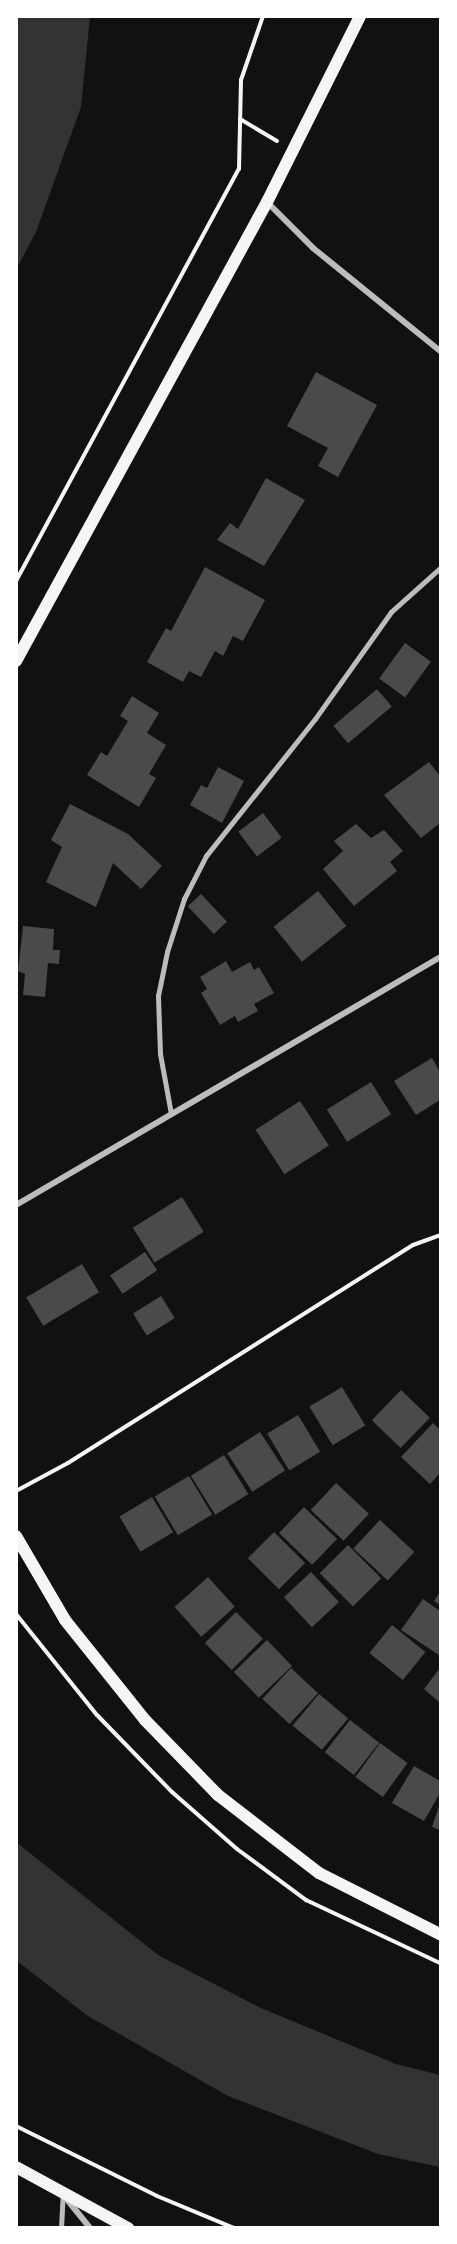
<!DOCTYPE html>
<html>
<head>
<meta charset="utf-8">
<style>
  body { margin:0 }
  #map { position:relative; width:457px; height:2244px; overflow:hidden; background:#111; font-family:"Times New Roman",serif }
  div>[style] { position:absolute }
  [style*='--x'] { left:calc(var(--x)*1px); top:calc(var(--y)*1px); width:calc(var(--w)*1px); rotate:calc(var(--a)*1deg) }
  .water>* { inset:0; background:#333 }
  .building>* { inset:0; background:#4a4a4a; transform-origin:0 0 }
  .path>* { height:4px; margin:-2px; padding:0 2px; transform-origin:2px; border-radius:2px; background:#f5f5f5 }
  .service>* { height:4.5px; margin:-2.25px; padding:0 2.25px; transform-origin:2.25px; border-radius:2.25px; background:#bcbcbc }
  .minor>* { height:6px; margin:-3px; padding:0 3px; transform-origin:3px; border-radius:3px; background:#bcbcbc }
  .secondary>* { height:12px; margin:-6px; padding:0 6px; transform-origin:6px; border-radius:6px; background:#f5f5f5 }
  span { translate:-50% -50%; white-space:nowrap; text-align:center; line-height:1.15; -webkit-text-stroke:4.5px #fff; paint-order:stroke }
  .frame { position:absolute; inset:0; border:18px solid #fff; pointer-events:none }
</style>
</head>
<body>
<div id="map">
  <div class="water">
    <i style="clip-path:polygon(17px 16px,90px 17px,81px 107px,36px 232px,17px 268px)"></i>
    <i style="clip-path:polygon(16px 1842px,158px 1955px,261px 2008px,396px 2064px,440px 2075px,440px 2167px,378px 2154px,228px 2096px,88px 2016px,17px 1961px)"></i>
  </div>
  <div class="building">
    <i style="clip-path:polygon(316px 372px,377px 405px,338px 477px,318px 466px,328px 448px,287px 426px)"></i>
    <i style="clip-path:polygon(266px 478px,305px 500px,264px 566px,217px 540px,230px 523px,238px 529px)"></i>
    <i style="clip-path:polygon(205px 567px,265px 600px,243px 641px,233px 636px,223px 656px,215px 651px,201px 677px,189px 671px,183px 682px,147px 662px,166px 628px,171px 631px)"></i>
    <i style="left:405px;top:643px;width:32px;height:44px;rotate:36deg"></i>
    <i style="left:377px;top:689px;width:23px;height:57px;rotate:50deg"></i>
    <i style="clip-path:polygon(132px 696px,159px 713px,147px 733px,166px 745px,149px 774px,156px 778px,139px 807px,87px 775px,101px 752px,107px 756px,128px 721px,120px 716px)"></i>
    <i style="clip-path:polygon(429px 762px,440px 776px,440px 823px,421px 838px,384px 795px)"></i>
    <i style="clip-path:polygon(218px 767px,244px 781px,222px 823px,190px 805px,201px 785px,207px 788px)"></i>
    <i style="clip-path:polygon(70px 804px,128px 834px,162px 866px,141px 889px,113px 863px,96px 907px,46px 882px,62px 847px,51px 840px)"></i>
    <i style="left:263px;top:813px;width:31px;height:31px;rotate:53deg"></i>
    <i style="clip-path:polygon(356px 824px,371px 838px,384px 830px,403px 851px,390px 862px,397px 871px,354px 906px,323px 869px,343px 851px,334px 841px)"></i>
    <i style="left:318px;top:891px;width:45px;height:57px;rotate:51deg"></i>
    <i style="left:201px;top:894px;width:38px;height:18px;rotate:47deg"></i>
    <i style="clip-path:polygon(23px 926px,54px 929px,53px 950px,60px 950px,59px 964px,48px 963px,45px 997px,23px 995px,25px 974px,18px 971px)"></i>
    <i style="clip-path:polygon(226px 961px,232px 972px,250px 962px,254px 970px,259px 967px,274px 993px,254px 1004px,258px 1011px,238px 1022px,235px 1016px,220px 1025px,201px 993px,207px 989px,200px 977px)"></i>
    <i style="clip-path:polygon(432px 1058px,440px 1072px,440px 1100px,416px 1115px,394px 1081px)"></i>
    <i style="left:371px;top:1082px;width:38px;height:52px;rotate:58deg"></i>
    <i style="left:300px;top:1101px;width:53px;height:53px;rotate:57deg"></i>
    <i style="left:182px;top:1197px;width:41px;height:58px;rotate:58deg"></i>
    <i style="left:145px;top:1252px;width:22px;height:42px;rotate:56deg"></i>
    <i style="left:82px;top:1264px;width:33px;height:65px;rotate:59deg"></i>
    <i style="left:161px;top:1296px;width:26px;height:33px;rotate:58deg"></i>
    <i style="left:342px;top:1387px;width:45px;height:38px;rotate:59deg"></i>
    <i style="left:401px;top:1390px;width:40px;height:42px;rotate:44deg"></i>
    <i style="left:298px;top:1415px;width:43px;height:36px;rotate:59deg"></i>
    <i style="clip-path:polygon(433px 1423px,440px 1430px,440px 1473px,430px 1484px,401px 1457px)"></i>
    <i style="left:260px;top:1432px;width:46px;height:39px;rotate:57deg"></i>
    <i style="left:224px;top:1455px;width:46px;height:39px;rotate:58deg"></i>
    <i style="left:189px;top:1476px;width:45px;height:40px;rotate:59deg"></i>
    <i style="left:336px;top:1483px;width:45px;height:37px;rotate:43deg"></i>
    <i style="left:152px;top:1497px;width:41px;height:38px;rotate:59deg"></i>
    <i style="left:304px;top:1507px;width:46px;height:36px;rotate:44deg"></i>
    <i style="left:380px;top:1520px;width:47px;height:39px;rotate:43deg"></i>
    <i style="left:274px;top:1532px;width:44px;height:37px;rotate:45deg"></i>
    <i style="left:348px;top:1545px;width:47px;height:40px;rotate:45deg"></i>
    <i style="left:311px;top:1572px;width:41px;height:37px;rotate:47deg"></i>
    <i style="left:208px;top:1577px;width:40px;height:45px;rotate:48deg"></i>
    <i style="clip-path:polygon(440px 1592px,440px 1605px,434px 1601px)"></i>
    <i style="clip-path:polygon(423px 1599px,440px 1611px,439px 1655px,401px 1630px)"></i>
    <i style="left:236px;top:1612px;width:38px;height:44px;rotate:45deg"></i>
    <i style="left:392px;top:1625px;width:43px;height:36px;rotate:39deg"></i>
    <i style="left:267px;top:1640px;width:36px;height:46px;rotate:46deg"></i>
    <i style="left:291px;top:1668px;width:37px;height:42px;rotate:43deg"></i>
    <i style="clip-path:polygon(440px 1668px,440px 1703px,424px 1689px)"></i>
    <i style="left:319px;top:1694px;width:38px;height:41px;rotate:40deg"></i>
    <i style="left:350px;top:1720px;width:37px;height:41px;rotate:38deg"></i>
    <i style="left:380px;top:1743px;width:34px;height:42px;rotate:36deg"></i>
    <i style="clip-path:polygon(414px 1766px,440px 1781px,440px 1793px,424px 1821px,392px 1803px)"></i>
    <i style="clip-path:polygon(440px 1803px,440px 1830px,432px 1827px)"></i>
  </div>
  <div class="path">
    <i style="--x:240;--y:119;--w:43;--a:30.7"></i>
    <i style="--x:16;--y:581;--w:468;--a:-61.6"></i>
    <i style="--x:239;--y:169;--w:89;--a:-88.7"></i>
    <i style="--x:241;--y:80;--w:68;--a:-71"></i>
    <i style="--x:16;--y:1491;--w:59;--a:-28.3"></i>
    <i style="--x:68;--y:1463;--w:408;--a:-32.3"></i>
    <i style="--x:413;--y:1245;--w:29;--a:-20"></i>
    <i style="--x:16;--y:1614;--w:129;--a:51.3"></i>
    <i style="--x:97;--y:1715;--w:107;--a:45.8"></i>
    <i style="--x:172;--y:1792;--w:86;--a:41.2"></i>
    <i style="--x:237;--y:1849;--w:86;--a:36.5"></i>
    <i style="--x:306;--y:1900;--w:148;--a:25.2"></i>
    <i style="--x:16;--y:2126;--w:157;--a:26.4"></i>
    <i style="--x:157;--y:2196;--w:83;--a:22.6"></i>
  </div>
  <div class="service">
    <i style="--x:171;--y:1114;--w:61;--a:-100.4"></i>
    <i style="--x:160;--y:1054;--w:58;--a:-92"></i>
    <i style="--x:158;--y:996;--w:45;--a:-78.4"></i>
    <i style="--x:167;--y:952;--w:56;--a:-72.2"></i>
    <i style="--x:184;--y:899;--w:48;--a:-62.9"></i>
    <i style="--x:206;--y:856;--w:175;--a:-51.5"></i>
    <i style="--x:315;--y:719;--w:131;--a:-54.6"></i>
    <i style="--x:391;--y:612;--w:66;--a:-41.9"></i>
    <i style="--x:61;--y:2228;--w:33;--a:-87"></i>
  </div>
  <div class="minor">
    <i style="--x:267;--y:202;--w:65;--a:45"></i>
    <i style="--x:313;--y:248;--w:164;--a:39"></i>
    <i style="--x:16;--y:1205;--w:491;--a:-30.3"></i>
    <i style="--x:65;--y:2197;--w:40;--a:51"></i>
  </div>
  <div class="secondary">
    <i style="--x:16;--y:661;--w:523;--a:-61.33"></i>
    <i style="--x:267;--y:202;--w:208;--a:-63.4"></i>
    <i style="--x:16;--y:1536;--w:97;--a:59.7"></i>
    <i style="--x:65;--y:1620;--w:128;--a:51.3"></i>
    <i style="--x:145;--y:1720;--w:105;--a:45.8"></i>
    <i style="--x:218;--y:1795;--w:128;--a:37.7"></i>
    <i style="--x:319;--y:1873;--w:136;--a:26.8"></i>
    <i style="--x:16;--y:2167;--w:128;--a:28.6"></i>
  </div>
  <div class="frame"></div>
</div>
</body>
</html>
